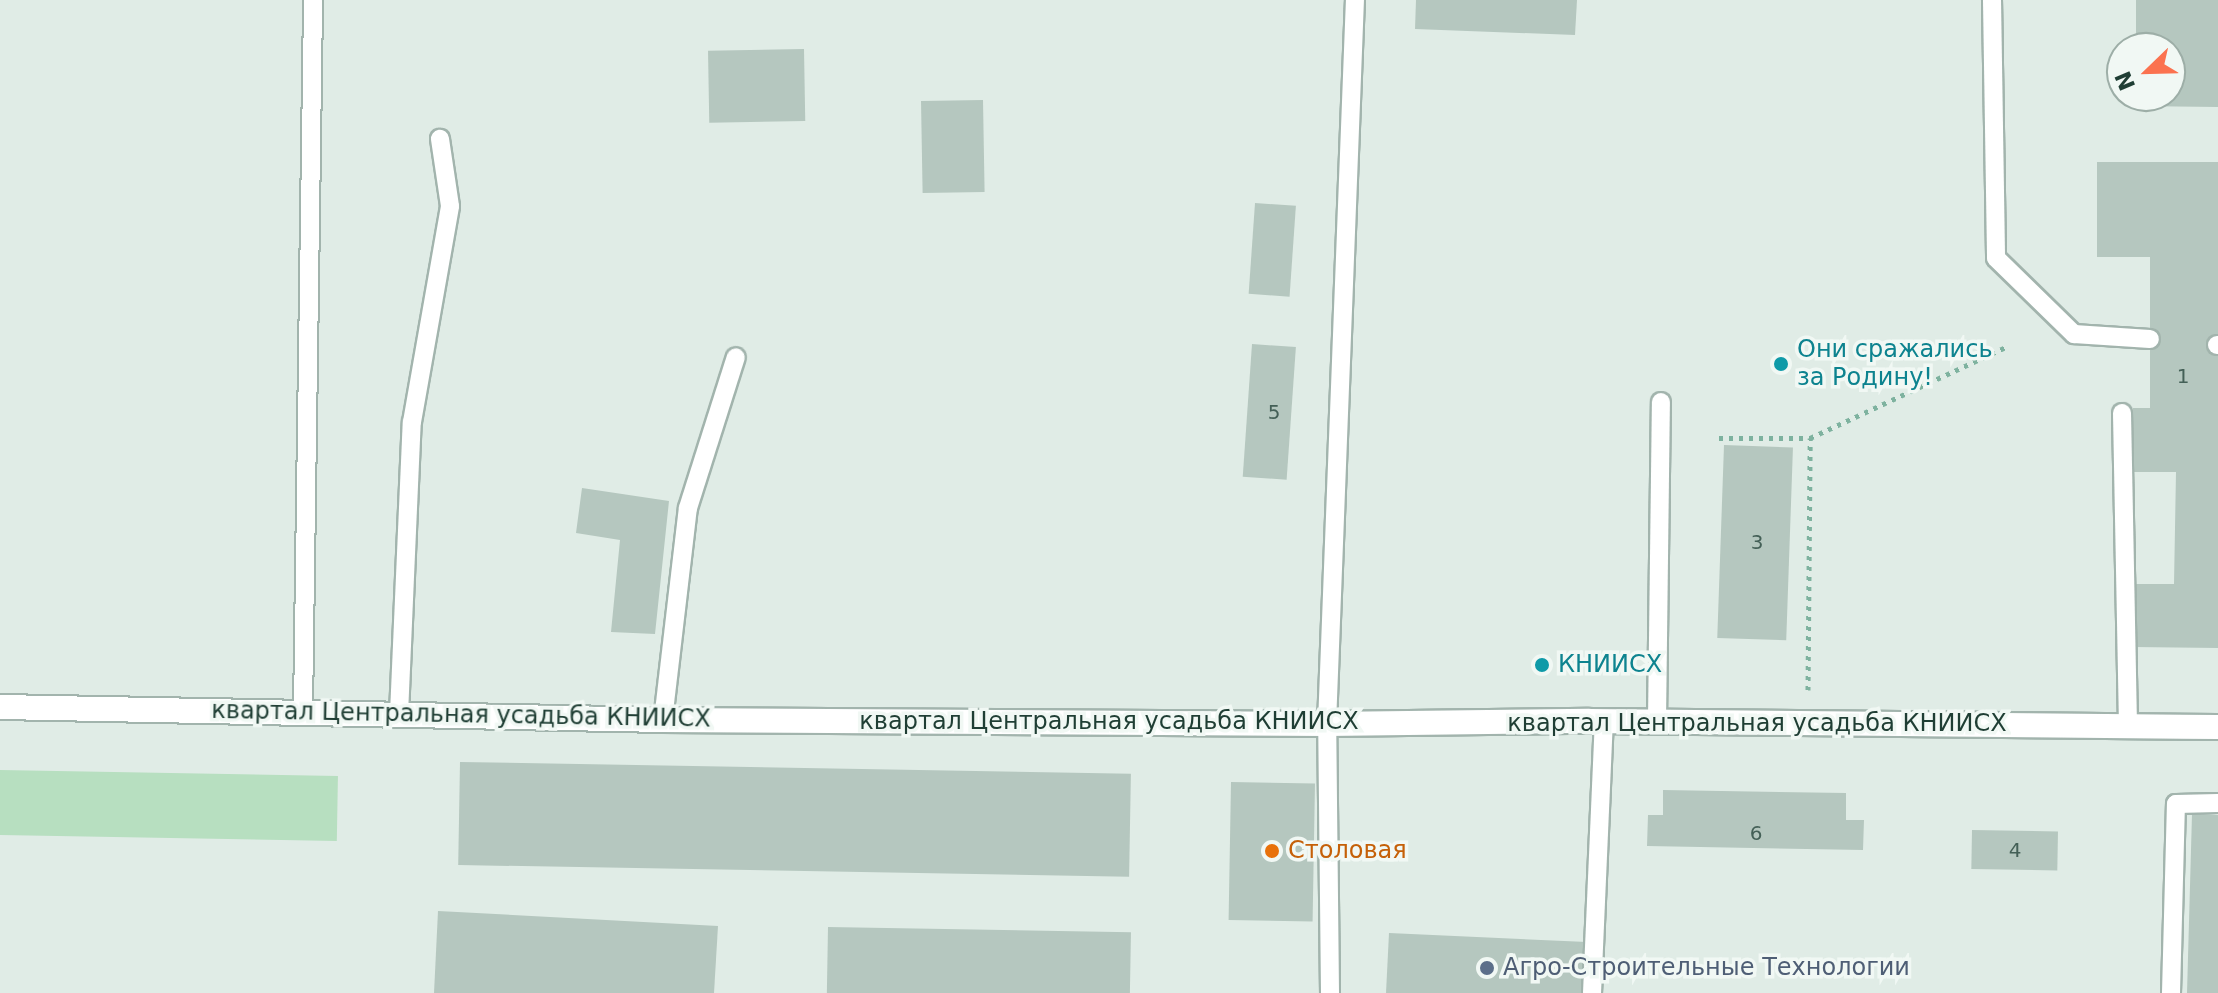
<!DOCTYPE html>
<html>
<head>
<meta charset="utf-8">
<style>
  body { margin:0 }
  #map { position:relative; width:2218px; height:993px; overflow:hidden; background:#e0ece6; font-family:"DejaVu Sans",sans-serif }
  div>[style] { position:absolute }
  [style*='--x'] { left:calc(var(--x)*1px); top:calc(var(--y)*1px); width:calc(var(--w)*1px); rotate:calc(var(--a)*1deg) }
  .green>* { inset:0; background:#b7dfc0; transform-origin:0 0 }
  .building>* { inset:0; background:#b5c7bf; transform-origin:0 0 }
  .path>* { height:5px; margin-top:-2.5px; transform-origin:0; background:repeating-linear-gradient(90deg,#7eb29f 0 4px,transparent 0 10px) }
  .roads { filter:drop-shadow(2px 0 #a2b4ad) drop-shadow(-2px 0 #a2b4ad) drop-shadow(0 2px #a2b4ad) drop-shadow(0 -2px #a2b4ad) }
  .lane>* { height:18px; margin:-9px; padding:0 9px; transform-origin:9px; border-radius:9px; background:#fff }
  .street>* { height:24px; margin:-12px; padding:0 12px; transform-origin:12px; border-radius:12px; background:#fff }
  .dots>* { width:22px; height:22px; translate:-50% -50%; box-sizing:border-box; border:4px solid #f1f8f4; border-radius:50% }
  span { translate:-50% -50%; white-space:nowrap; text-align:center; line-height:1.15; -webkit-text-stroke:7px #f1f8f4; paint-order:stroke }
  .number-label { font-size:20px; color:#446057 }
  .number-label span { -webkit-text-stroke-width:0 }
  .culture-label { font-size:24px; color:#0d838f }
  .left { translate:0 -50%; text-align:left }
  .street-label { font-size:24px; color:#1f3e34 }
  .food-label { font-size:24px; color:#c56008 }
  .service-label { font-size:24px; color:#4e5e75 }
  .north { position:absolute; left:2106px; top:32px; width:80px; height:80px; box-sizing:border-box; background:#f1f8f4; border:2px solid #9daea7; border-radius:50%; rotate:247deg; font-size:22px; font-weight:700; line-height:32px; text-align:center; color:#1f3e34 }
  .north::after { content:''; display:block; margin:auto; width:28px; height:36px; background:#fb724f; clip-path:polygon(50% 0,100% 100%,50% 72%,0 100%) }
</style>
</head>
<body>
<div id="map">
  <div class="green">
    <i style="left:0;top:770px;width:338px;height:65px;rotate:1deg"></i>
  </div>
  <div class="building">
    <i style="clip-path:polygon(1416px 0,1577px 0,1575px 35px,1415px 29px)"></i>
    <i style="clip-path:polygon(2136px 0,2218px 0,2218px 107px,2135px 106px,2135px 96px,2170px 96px,2170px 48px,2136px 48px)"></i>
    <i style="left:804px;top:49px;width:72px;height:96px;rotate:89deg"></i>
    <i style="left:983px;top:100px;width:92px;height:62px;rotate:89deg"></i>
    <i style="clip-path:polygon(2097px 162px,2218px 162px,2218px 648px,2134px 647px,2136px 584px,2174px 584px,2176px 472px,2132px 472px,2133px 408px,2150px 408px,2150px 257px,2097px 257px)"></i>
    <i style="left:1255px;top:203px;width:41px;height:91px;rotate:4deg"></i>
    <i style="left:1252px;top:344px;width:44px;height:133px;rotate:4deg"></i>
    <i style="left:1724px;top:445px;width:69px;height:193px;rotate:2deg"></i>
    <i style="clip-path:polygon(582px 488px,669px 501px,655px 634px,611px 632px,620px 540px,576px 533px)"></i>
    <i style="left:460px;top:762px;width:671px;height:103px;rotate:1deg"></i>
    <i style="left:1231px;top:782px;width:84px;height:138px;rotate:1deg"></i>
    <i style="clip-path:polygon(1663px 790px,1846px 793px,1846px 820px,1864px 820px,1863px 850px,1647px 846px,1648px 815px,1663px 815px)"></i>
    <i style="clip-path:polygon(2192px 814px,2218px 815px,2218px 993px,2187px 993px)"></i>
    <i style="left:1972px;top:830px;width:86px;height:39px;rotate:1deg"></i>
    <i style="clip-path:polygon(438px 911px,718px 926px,714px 993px,434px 993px)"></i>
    <i style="left:828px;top:927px;width:303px;height:66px;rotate:1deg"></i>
    <i style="clip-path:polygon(1389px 933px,1587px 942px,1585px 993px,1386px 993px)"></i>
  </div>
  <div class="path">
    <i style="--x:1719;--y:438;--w:91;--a:0"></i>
    <i style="--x:1810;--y:438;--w:216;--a:-24.9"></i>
    <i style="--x:1808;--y:690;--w:252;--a:-89.5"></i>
  </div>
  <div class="roads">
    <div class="lane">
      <i style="--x:1992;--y:0;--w:258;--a:89.1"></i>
      <i style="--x:1996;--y:258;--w:109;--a:44.3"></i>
      <i style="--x:2074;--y:334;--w:76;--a:3.8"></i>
      <i style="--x:2217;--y:345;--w:1;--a:0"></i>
      <i style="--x:2122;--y:413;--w:313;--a:88.9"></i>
      <i style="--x:303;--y:711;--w:711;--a:-89.19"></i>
      <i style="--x:399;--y:714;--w:292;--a:-87.5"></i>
      <i style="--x:412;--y:422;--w:219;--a:-80"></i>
      <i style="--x:450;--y:206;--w:68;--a:-98.5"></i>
      <i style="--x:663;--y:720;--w:213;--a:-83.3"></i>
      <i style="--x:688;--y:508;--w:158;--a:-72.4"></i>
      <i style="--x:1657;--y:721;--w:319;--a:-89.3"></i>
      <i style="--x:1330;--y:993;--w:269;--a:-90.6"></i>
      <i style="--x:1327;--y:724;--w:725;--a:-87.79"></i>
      <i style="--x:1592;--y:993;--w:272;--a:-87.5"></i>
      <i style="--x:2171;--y:993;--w:189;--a:-88.5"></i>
      <i style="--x:2176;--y:804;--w:42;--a:-1.4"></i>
    </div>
    <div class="street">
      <i style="--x:0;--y:707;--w:663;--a:1.12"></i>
      <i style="--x:663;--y:720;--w:664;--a:0.35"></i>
      <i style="--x:1327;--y:724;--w:262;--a:-0.7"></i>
      <i style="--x:1589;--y:721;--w:629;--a:0.55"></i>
    </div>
  </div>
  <div class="dots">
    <i style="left:1781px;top:364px;background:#0f9aa8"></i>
    <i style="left:1542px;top:665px;background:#0f9aa8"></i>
    <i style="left:1272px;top:851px;background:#e8710a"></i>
    <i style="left:1487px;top:968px;background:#5c6f8a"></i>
  </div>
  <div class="number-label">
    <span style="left:2183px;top:376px">1</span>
    <span style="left:1274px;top:412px">5</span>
    <span style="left:1757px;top:542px">3</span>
    <span style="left:1756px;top:833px">6</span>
    <span style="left:2015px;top:850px">4</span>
  </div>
  <div class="culture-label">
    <span class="left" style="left:1797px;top:364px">Они сражались<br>за Родину!</span>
    <span class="left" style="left:1558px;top:665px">КНИИСХ</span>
  </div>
  <div class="street-label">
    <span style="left:461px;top:715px;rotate:1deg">квартал Центральная усадьба КНИИСХ</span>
    <span style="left:1109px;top:722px">квартал Центральная усадьба КНИИСХ</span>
    <span style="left:1757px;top:724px">квартал Центральная усадьба КНИИСХ</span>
  </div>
  <div class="food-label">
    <span class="left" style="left:1288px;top:851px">Столовая</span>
  </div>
  <div class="service-label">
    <span class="left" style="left:1503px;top:968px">Агро-Строительные Технологии</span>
  </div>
  <div class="north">N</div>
</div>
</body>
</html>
